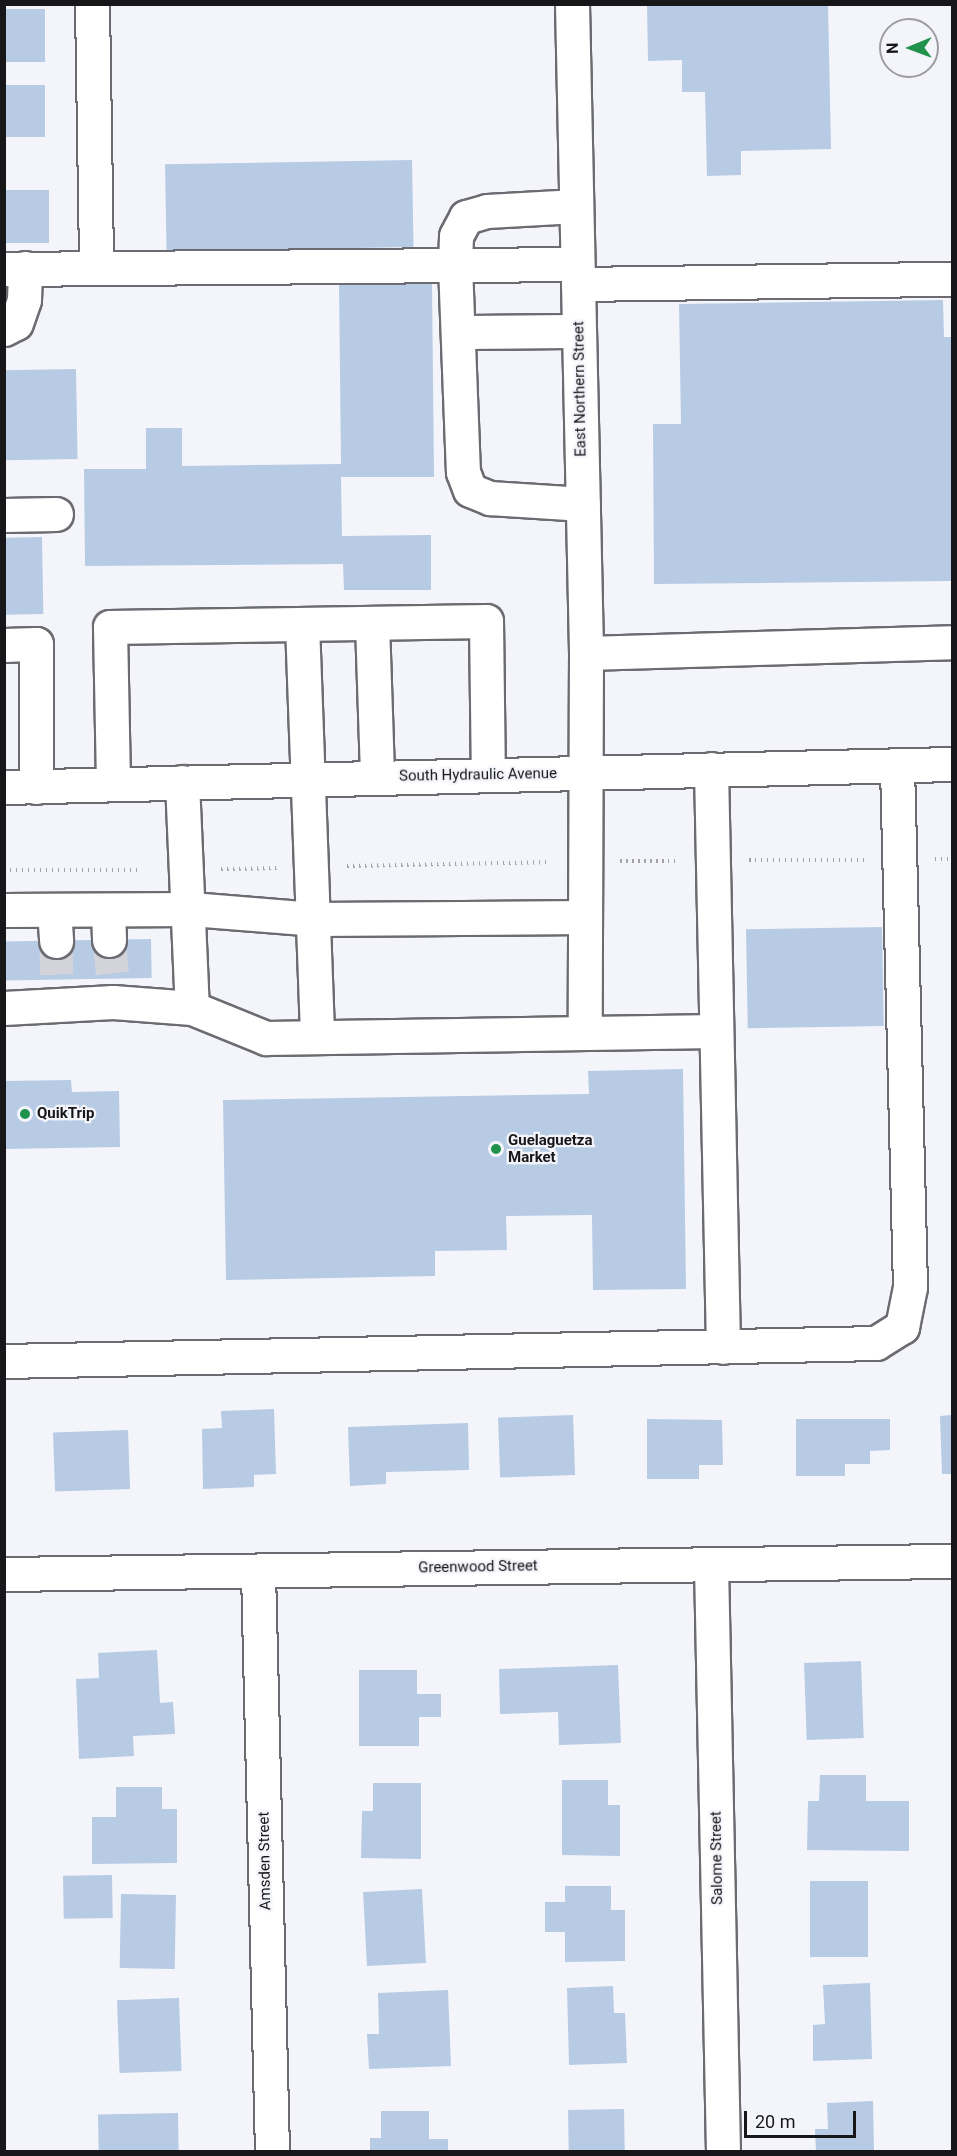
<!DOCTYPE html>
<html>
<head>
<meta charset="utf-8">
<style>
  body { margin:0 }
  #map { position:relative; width:957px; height:2156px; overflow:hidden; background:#f4f5fb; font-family:Roboto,sans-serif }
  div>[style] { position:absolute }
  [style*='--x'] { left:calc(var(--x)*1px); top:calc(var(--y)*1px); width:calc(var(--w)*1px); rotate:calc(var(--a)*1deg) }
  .building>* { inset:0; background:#b7cbe5; transform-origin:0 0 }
  .minor-tunnel>* { height:33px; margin-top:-16.5px; transform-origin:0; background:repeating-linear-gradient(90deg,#d3d4d9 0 33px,transparent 0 49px) }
  .path>* { height:4px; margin-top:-2px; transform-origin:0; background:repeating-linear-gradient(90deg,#a3a3a8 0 1.5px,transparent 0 6px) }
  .roads { filter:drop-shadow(2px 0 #6b6b71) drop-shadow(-2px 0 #6b6b71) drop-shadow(0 2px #6b6b71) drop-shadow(0 -2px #6b6b71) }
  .minor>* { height:33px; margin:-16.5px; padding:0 16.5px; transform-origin:16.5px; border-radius:16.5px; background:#fff }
  .dots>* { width:16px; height:16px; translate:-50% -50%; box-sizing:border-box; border:3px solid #f4f5fb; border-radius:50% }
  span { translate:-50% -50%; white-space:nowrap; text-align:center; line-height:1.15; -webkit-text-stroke:4.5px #f4f5fb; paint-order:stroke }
  .street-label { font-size:15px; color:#171719 }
  .poi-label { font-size:15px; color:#171719; font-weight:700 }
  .left { translate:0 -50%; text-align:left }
  .frame { position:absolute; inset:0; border:6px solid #171719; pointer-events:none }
  .north { position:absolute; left:879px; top:18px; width:60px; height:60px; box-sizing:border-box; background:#f4f5fb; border:2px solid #9c9ca1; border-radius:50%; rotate:269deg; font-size:16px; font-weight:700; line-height:24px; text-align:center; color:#171719 }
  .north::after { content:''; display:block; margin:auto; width:21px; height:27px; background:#20924c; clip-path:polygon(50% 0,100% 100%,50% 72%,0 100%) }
  .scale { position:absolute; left:744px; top:2111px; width:112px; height:27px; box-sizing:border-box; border:3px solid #171719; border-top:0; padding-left:8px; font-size:18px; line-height:21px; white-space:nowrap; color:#171719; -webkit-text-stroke:4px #f4f5fb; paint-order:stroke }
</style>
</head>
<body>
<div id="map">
  <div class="building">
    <i style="clip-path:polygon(647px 4px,828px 4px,831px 149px,741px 151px,741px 175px,707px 176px,705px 92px,682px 92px,682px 60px,648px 61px)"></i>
    <i style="left:4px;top:9px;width:41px;height:53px"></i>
    <i style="left:4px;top:85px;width:41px;height:52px"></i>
    <i style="left:412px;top:160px;width:87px;height:247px;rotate:89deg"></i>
    <i style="left:4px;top:190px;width:45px;height:53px"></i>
    <i style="clip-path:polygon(432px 282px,434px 477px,341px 477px,342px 536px,431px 535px,431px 590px,344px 590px,343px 564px,85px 566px,84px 469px,146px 469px,146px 428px,182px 428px,182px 466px,341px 464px,339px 283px)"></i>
    <i style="clip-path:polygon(943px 300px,944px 337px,952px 337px,952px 581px,654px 584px,653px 424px,681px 424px,679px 304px)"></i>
    <i style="left:76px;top:369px;width:90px;height:72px;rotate:89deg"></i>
    <i style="left:42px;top:537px;width:77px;height:38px;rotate:89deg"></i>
    <i style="left:882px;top:927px;width:99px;height:136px;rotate:89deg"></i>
    <i style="left:151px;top:939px;width:39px;height:147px;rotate:89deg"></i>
    <i style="clip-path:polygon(683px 1069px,686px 1289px,593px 1290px,592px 1215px,506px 1216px,507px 1250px,435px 1251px,435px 1276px,226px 1280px,223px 1100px,589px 1094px,588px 1071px)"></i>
    <i style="clip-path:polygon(71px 1080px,72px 1092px,119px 1091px,120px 1147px,4px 1149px,4px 1081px)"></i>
    <i style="clip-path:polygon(274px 1409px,276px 1474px,254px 1475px,254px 1487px,203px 1489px,202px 1429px,222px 1428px,221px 1411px)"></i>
    <i style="left:573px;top:1415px;width:60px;height:75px;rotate:88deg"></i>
    <i style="clip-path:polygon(952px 1415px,952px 1474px,942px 1474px,940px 1416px)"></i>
    <i style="clip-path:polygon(647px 1419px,722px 1420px,723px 1465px,699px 1465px,699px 1479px,647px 1479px)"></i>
    <i style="clip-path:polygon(796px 1419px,890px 1419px,890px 1450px,870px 1451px,870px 1464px,845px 1464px,845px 1476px,796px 1476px)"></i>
    <i style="clip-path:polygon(468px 1423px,469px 1470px,386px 1472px,386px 1484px,350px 1486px,348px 1427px)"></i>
    <i style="left:128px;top:1430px;width:59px;height:75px;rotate:88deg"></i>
    <i style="clip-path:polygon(157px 1650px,160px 1703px,173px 1702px,175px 1734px,133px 1736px,134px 1756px,79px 1759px,76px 1679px,99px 1678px,98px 1653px)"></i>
    <i style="left:861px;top:1661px;width:77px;height:57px;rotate:88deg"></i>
    <i style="clip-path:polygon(618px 1665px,621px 1743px,559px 1745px,558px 1712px,500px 1714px,499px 1669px)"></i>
    <i style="clip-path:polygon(359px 1670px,417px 1670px,417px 1694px,441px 1694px,441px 1717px,419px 1717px,419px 1746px,359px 1746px)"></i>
    <i style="clip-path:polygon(820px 1775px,866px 1775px,866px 1801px,909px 1801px,909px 1851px,807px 1850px,808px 1801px,819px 1801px)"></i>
    <i style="clip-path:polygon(562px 1780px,608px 1780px,608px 1805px,620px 1805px,620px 1856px,562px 1855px)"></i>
    <i style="clip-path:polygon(373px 1783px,421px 1783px,421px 1859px,361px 1858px,362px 1811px,373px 1811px)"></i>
    <i style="clip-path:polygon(116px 1787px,162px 1787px,162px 1809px,177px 1809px,177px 1863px,92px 1864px,92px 1817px,116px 1817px)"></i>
    <i style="left:112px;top:1875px;width:43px;height:49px;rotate:89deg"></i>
    <i style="left:810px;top:1881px;width:58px;height:76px"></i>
    <i style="clip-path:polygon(565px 1886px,611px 1886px,611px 1910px,625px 1910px,625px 1961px,565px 1962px,565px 1932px,545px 1932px,545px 1902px,565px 1902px)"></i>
    <i style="left:422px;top:1889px;width:74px;height:59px;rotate:87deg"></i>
    <i style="left:121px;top:1894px;width:55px;height:74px;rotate:1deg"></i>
    <i style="clip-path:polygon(870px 1983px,872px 2059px,813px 2061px,813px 2025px,825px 2024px,823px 1985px)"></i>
    <i style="clip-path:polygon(613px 1986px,614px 2013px,625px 2013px,627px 2063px,569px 2065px,567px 1988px)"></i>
    <i style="clip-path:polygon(448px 1990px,451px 2066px,369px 2069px,367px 2034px,379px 2034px,378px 1993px)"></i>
    <i style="left:179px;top:1998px;width:73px;height:62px;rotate:88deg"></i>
    <i style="clip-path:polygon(873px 2101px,874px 2152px,816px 2152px,815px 2129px,828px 2129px,827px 2103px)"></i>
    <i style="left:624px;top:2109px;width:43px;height:56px;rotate:89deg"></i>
    <i style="clip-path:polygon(381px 2111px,429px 2111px,429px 2139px,448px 2139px,448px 2152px,370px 2152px,370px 2138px,381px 2138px)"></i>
    <i style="left:178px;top:2113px;width:39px;height:80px;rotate:89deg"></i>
  </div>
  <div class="minor-tunnel">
    <i style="--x:109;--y:940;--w:39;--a:84"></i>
    <i style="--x:56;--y:941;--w:39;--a:89"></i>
  </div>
  <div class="path">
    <i style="--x:935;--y:859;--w:17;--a:0"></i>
    <i style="--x:749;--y:860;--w:116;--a:0"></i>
    <i style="--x:620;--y:861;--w:59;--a:0"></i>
    <i style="--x:347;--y:866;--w:203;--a:-1.1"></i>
    <i style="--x:221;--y:869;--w:56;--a:-1"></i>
    <i style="--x:4;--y:870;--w:135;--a:0"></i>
  </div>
  <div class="roads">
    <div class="minor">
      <i style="--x:92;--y:4;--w:263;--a:89.1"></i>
      <i style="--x:572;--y:4;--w:649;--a:88.76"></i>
      <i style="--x:586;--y:653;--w:380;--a:90.2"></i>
      <i style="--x:576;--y:206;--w:89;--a:176.8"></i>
      <i style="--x:487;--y:211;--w:22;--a:164"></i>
      <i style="--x:466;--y:217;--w:21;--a:118"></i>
      <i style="--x:456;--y:236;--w:29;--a:92"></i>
      <i style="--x:455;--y:265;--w:207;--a:87.8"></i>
      <i style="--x:463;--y:472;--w:19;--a:69"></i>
      <i style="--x:470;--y:490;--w:22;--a:22"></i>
      <i style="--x:490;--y:498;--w:93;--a:3.7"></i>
      <i style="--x:4;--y:269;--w:573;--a:-0.5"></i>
      <i style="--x:578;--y:284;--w:374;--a:-0.8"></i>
      <i style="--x:4;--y:329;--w:13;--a:-27"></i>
      <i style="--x:16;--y:323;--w:24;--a:-71"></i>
      <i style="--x:24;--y:300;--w:32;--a:-88"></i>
      <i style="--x:458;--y:332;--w:121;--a:-0.5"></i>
      <i style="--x:4;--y:515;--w:52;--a:-1.1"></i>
      <i style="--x:372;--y:623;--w:154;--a:88.1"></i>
      <i style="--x:302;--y:624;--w:413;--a:87.9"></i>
      <i style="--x:4;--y:645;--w:32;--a:-2"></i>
      <i style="--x:36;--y:644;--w:143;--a:90"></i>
      <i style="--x:586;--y:653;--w:366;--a:-1.7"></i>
      <i style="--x:711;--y:769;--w:578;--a:88.81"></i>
      <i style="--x:182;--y:782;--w:226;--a:87.5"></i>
      <i style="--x:113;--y:783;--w:156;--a:-91.1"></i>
      <i style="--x:110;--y:627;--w:376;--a:-0.9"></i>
      <i style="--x:486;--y:621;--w:154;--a:89.3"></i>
      <i style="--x:4;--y:787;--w:948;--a:-1.39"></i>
      <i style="--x:4;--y:910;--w:187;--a:-0.3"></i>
      <i style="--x:191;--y:909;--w:123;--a:4.6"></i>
      <i style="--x:314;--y:919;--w:270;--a:-0.4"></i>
      <i style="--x:54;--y:910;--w:31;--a:86"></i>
      <i style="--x:108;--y:910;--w:30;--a:88"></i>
      <i style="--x:4;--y:1008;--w:109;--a:-3.2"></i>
      <i style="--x:113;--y:1002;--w:79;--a:4.3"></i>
      <i style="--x:192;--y:1008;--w:80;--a:22.1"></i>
      <i style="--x:266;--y:1038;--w:450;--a:-0.9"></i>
      <i style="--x:4;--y:1361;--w:872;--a:-1.18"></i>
      <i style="--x:876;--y:1343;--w:31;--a:-32"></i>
      <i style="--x:902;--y:1327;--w:41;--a:-78.7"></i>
      <i style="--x:910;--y:1287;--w:521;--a:-91.43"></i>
      <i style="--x:711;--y:1564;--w:588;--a:88.83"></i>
      <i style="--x:258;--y:1571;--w:581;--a:88.62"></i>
      <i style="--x:4;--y:1574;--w:948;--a:-0.79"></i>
    </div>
  </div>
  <div class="dots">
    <i style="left:25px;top:1114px;background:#20924c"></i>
    <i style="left:496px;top:1149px;background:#20924c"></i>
  </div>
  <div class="street-label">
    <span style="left:580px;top:389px;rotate:-91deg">East Northern Street</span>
    <span style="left:478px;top:775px;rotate:-1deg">South Hydraulic Avenue</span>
    <span style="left:478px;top:1567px;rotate:-1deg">Greenwood Street</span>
    <span style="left:717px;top:1858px;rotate:-91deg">Salome Street</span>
    <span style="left:265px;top:1861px;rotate:-91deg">Amsden Street</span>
  </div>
  <div class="poi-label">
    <span class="left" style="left:37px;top:1114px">QuikTrip</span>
    <span class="left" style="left:508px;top:1149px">Guelaguetza<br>Market</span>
  </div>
  <div class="frame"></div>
  <div class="north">N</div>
  <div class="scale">20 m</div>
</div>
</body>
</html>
